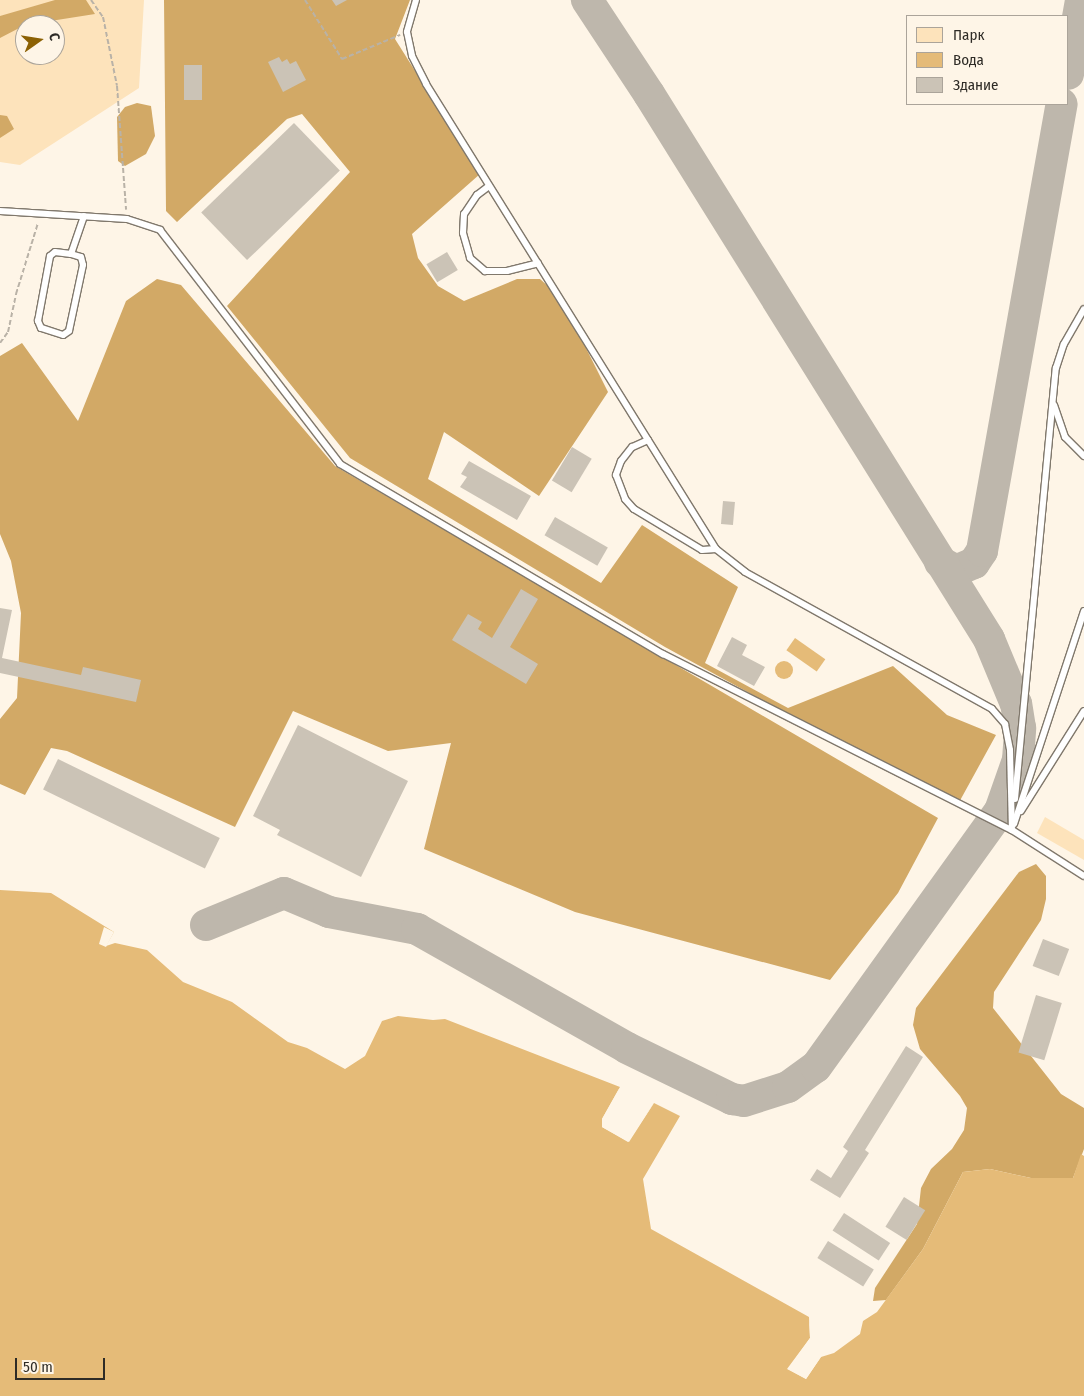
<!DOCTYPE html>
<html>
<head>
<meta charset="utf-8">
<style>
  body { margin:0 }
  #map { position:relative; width:1084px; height:1396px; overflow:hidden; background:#fef5e7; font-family:"Fira Sans Condensed",sans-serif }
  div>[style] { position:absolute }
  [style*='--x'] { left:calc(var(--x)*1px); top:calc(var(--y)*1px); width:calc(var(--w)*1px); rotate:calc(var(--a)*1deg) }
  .green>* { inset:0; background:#fde3bb }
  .forest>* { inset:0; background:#d2a966 }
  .water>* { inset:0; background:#e5bb78; transform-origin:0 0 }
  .round { border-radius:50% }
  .pier>* { inset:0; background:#fef5e7 }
  .taxiway>* { height:32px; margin:-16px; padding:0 16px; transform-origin:16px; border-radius:16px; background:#beb7ac }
  .building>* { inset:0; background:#cbc3b6; transform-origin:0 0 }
  .path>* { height:2px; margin-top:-1px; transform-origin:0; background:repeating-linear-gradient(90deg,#b9b2a7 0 5px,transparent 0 7.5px) }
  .roads { filter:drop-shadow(1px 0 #80786c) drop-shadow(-1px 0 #80786c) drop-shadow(0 1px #80786c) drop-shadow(0 -1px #80786c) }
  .service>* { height:6px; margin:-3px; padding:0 3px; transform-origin:3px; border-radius:3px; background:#fff }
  span { translate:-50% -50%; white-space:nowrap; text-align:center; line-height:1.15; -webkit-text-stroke:5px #fef5e7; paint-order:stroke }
  .legend { position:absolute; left:906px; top:15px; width:162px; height:90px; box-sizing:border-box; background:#fef5e7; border:1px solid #aba49a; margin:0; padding:6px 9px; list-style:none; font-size:15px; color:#2e2b26 }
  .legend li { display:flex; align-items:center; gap:10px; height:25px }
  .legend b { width:25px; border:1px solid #aba49a }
  .north { position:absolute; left:15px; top:15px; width:50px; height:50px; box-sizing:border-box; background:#fef5e7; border:1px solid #aba49a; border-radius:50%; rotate:77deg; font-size:14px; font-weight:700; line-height:20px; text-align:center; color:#2e2b26 }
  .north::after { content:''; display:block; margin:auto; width:18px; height:22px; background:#8c6104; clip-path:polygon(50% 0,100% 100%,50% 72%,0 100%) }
  .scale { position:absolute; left:15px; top:1358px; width:90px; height:22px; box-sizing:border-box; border:2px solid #2e2b26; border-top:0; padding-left:6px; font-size:15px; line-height:18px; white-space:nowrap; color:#2e2b26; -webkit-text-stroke:4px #fef5e7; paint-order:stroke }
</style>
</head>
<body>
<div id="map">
  <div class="green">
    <i style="clip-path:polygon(evenodd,0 0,144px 0,139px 88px,20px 165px,0 162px,0 0,25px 25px,55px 25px,55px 55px,25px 55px,25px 25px)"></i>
    <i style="clip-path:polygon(1045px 817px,1084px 840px,1084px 860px,1037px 833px)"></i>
  </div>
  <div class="forest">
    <i style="clip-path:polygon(55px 0,86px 0,95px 14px,25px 25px,0 38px,0 16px)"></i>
    <i style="clip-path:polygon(164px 0,410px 0,395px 39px,480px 174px,412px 234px,418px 258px,438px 286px,464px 301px,517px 279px,540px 279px,561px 298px,608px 392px,539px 496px,444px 432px,428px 479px,601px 583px,642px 525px,738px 587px,705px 663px,788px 708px,893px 666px,947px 715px,996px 735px,957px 806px,665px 647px,350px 458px,227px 306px,350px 172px,302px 114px,287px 119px,177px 222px,166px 211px)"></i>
    <i style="clip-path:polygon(25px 32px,25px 52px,17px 46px,17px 37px)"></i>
    <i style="clip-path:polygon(137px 103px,151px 106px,155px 136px,146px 154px,125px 166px,118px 161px,117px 117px,125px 107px)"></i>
    <i style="clip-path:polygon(0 115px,7px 116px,14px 129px,0 138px)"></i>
    <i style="clip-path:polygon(157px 279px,181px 285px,335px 466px,938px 818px,898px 893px,830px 980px,575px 912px,424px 849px,451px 743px,388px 751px,293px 711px,235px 827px,67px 751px,51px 748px,25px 795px,0 784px,0 719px,17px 698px,21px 613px,11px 561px,0 534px,0 356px,22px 343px,78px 421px,126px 301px)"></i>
    <i style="clip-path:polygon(1036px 864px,1046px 876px,1046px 899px,1041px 920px,994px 992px,993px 1008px,1061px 1094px,1084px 1108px,1084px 1149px,1073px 1178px,1031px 1178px,990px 1169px,963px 1172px,923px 1249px,886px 1300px,873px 1301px,875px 1288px,917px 1224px,921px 1188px,931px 1169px,952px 1149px,964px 1130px,967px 1108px,960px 1096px,920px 1049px,913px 1025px,916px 1008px,1019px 872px)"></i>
  </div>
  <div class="water">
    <i style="left:795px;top:638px;width:37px;height:15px;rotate:35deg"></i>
    <i class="round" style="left:775px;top:661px;width:18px;height:18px"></i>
    <i style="clip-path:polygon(0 890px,51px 893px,114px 932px,106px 946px,115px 943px,147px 950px,183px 982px,232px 1002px,288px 1042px,307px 1048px,345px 1069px,365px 1056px,382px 1021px,398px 1016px,433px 1020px,445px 1019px,620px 1087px,602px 1119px,602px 1127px,628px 1142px,654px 1103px,680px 1116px,643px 1179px,651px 1229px,809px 1317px,810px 1338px,788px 1369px,806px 1379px,821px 1357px,834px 1353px,860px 1334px,863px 1321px,877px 1312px,923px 1249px,963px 1172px,990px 1169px,1031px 1178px,1073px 1178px,1081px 1154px,1084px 1156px,1084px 1396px,0 1396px)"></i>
  </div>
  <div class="pier">
    <i style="clip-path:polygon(104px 927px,114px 932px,106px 947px,99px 944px)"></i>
    <i style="clip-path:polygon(620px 1087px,604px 1126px,628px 1139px,654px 1103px,629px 1142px,602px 1127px,602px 1119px)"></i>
    <i style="clip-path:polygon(809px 1317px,812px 1339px,791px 1368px,805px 1376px,823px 1354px,806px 1379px,787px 1369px,810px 1338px)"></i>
  </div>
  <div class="taxiway">
    <i style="--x:1068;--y:74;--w:75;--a:-80"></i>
    <i style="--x:940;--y:562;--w:15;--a:28"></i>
    <i style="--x:953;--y:569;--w:7;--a:0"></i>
    <i style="--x:960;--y:569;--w:15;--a:-23"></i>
    <i style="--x:974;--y:563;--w:14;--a:-56"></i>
    <i style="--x:982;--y:551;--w:454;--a:-79.9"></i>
    <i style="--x:206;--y:925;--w:84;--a:-22.3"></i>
    <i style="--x:284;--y:893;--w:49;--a:22.9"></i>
    <i style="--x:329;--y:912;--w:90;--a:10.9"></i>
    <i style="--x:417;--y:929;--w:241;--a:29.5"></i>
    <i style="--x:627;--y:1048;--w:117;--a:25.9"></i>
    <i style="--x:732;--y:1099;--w:12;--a:9"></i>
    <i style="--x:744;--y:1101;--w:46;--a:-17.7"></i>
    <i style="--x:788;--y:1087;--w:34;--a:-36"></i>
    <i style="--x:816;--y:1067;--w:315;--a:-54.3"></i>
    <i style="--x:1000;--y:811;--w:54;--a:-70.6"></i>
    <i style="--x:1018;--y:760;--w:32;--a:-86"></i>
    <i style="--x:1020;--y:728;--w:24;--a:-99"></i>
    <i style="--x:1016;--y:704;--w:70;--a:-112.6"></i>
    <i style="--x:989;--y:639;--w:642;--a:-121.96"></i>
    <i style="--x:649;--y:94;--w:113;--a:-123.4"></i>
  </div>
  <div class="building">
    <i style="clip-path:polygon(332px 0,347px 0,336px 6px)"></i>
    <i style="clip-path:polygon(279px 57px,282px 62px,287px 59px,290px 64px,296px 61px,306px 80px,283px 92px,268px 62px)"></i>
    <i style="left:184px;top:65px;width:18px;height:35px"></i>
    <i style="left:294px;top:123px;width:66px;height:129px;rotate:46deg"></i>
    <i style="left:447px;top:252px;width:21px;height:24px;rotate:59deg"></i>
    <i style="left:572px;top:447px;width:23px;height:39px;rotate:31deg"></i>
    <i style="clip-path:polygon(469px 461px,531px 496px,517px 520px,460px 487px,467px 477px,461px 474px)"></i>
    <i style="left:723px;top:501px;width:12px;height:23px;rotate:5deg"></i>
    <i style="left:555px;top:517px;width:61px;height:21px;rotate:30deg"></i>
    <i style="clip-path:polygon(521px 589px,538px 599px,510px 647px,538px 664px,526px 684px,452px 640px,468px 614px,482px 622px,478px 629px,492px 638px)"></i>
    <i style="clip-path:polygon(0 608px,12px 610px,2px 658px,81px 675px,83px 667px,141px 680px,136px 702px,0 673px)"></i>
    <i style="clip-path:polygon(732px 637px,747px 645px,742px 655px,765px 667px,754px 686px,717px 666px)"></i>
    <i style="clip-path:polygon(298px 725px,408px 781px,361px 877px,277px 835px,280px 830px,253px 816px)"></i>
    <i style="left:58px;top:759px;width:180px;height:34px;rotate:26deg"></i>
    <i style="left:1043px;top:939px;width:28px;height:29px;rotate:21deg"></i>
    <i style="left:1036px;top:995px;width:27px;height:60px;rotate:17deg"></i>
    <i style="clip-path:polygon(906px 1046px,923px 1057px,865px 1150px,869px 1153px,840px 1198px,810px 1180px,817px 1169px,831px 1178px,848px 1151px,843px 1147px)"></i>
    <i style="left:904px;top:1197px;width:25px;height:35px;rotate:32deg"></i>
    <i style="left:844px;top:1213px;width:55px;height:21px;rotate:33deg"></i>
    <i style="left:828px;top:1241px;width:54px;height:20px;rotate:32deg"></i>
  </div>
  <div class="path">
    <i style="--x:91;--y:0;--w:21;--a:55"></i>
    <i style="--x:103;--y:17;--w:70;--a:78.5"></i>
    <i style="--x:117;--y:86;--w:124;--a:85.8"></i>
    <i style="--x:305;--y:0;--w:70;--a:57.9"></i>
    <i style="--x:342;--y:59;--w:63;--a:-22.5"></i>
    <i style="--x:0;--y:343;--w:14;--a:-54"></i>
    <i style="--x:8;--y:332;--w:39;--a:-78"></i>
    <i style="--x:16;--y:294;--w:74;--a:-72.8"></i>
  </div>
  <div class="roads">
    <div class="service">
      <i style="--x:416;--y:0;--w:33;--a:106"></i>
      <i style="--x:407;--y:32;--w:25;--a:78"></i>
      <i style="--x:412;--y:56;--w:31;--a:63"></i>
      <i style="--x:426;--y:84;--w:548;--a:58.05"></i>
      <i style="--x:716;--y:549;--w:37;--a:38"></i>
      <i style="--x:745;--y:572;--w:282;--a:29"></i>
      <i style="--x:992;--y:709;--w:20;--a:49"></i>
      <i style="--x:1005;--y:724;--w:26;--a:79"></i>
      <i style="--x:1010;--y:750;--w:80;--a:88.6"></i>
      <i style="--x:489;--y:186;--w:15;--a:143"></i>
      <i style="--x:477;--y:195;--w:23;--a:124"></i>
      <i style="--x:464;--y:214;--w:19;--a:93"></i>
      <i style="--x:463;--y:233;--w:26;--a:74"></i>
      <i style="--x:470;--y:258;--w:20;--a:41"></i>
      <i style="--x:485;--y:271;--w:22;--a:0"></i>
      <i style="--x:507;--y:271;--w:32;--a:-14"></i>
      <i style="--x:0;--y:211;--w:127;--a:3.6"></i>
      <i style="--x:127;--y:219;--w:35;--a:18"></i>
      <i style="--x:160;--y:230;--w:295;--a:52.4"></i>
      <i style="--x:340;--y:464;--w:375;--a:30.5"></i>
      <i style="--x:663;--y:654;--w:391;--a:26.8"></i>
      <i style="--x:1012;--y:830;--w:85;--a:32.6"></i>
      <i style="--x:71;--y:254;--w:10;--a:17"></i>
      <i style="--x:81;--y:257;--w:8;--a:76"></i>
      <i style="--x:83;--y:265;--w:67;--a:102"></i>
      <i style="--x:69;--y:331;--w:7;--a:146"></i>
      <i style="--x:63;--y:335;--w:23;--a:-162"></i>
      <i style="--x:41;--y:328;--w:8;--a:-113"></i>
      <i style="--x:38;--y:321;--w:66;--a:-79.5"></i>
      <i style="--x:50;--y:256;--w:6;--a:-39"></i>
      <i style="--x:55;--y:252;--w:16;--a:7"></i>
      <i style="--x:71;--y:254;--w:40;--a:-71.1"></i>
      <i style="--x:1054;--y:405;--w:34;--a:71"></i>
      <i style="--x:1065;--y:437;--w:27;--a:45"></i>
      <i style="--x:648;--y:440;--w:17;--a:156"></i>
      <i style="--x:632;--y:447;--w:18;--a:128"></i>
      <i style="--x:621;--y:461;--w:15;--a:110"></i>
      <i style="--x:616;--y:475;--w:26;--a:69"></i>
      <i style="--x:625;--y:499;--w:13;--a:48"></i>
      <i style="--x:634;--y:509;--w:79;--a:31.1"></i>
      <i style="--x:702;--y:550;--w:14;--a:-4"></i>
      <i style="--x:1015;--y:799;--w:433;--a:-84.6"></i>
      <i style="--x:1056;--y:368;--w:25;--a:-72"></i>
      <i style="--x:1064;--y:344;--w:40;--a:-60.3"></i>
      <i style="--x:1021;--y:811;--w:118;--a:-57.8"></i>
      <i style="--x:1014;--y:824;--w:224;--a:-71.8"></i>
    </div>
  </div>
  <ul class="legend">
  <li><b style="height:14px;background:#fde3bb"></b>Парк</li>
  <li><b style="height:14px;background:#e5bb78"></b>Вода</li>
  <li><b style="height:14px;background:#cbc3b6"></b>Здание</li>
  </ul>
  <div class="north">С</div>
  <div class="scale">50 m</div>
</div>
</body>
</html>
